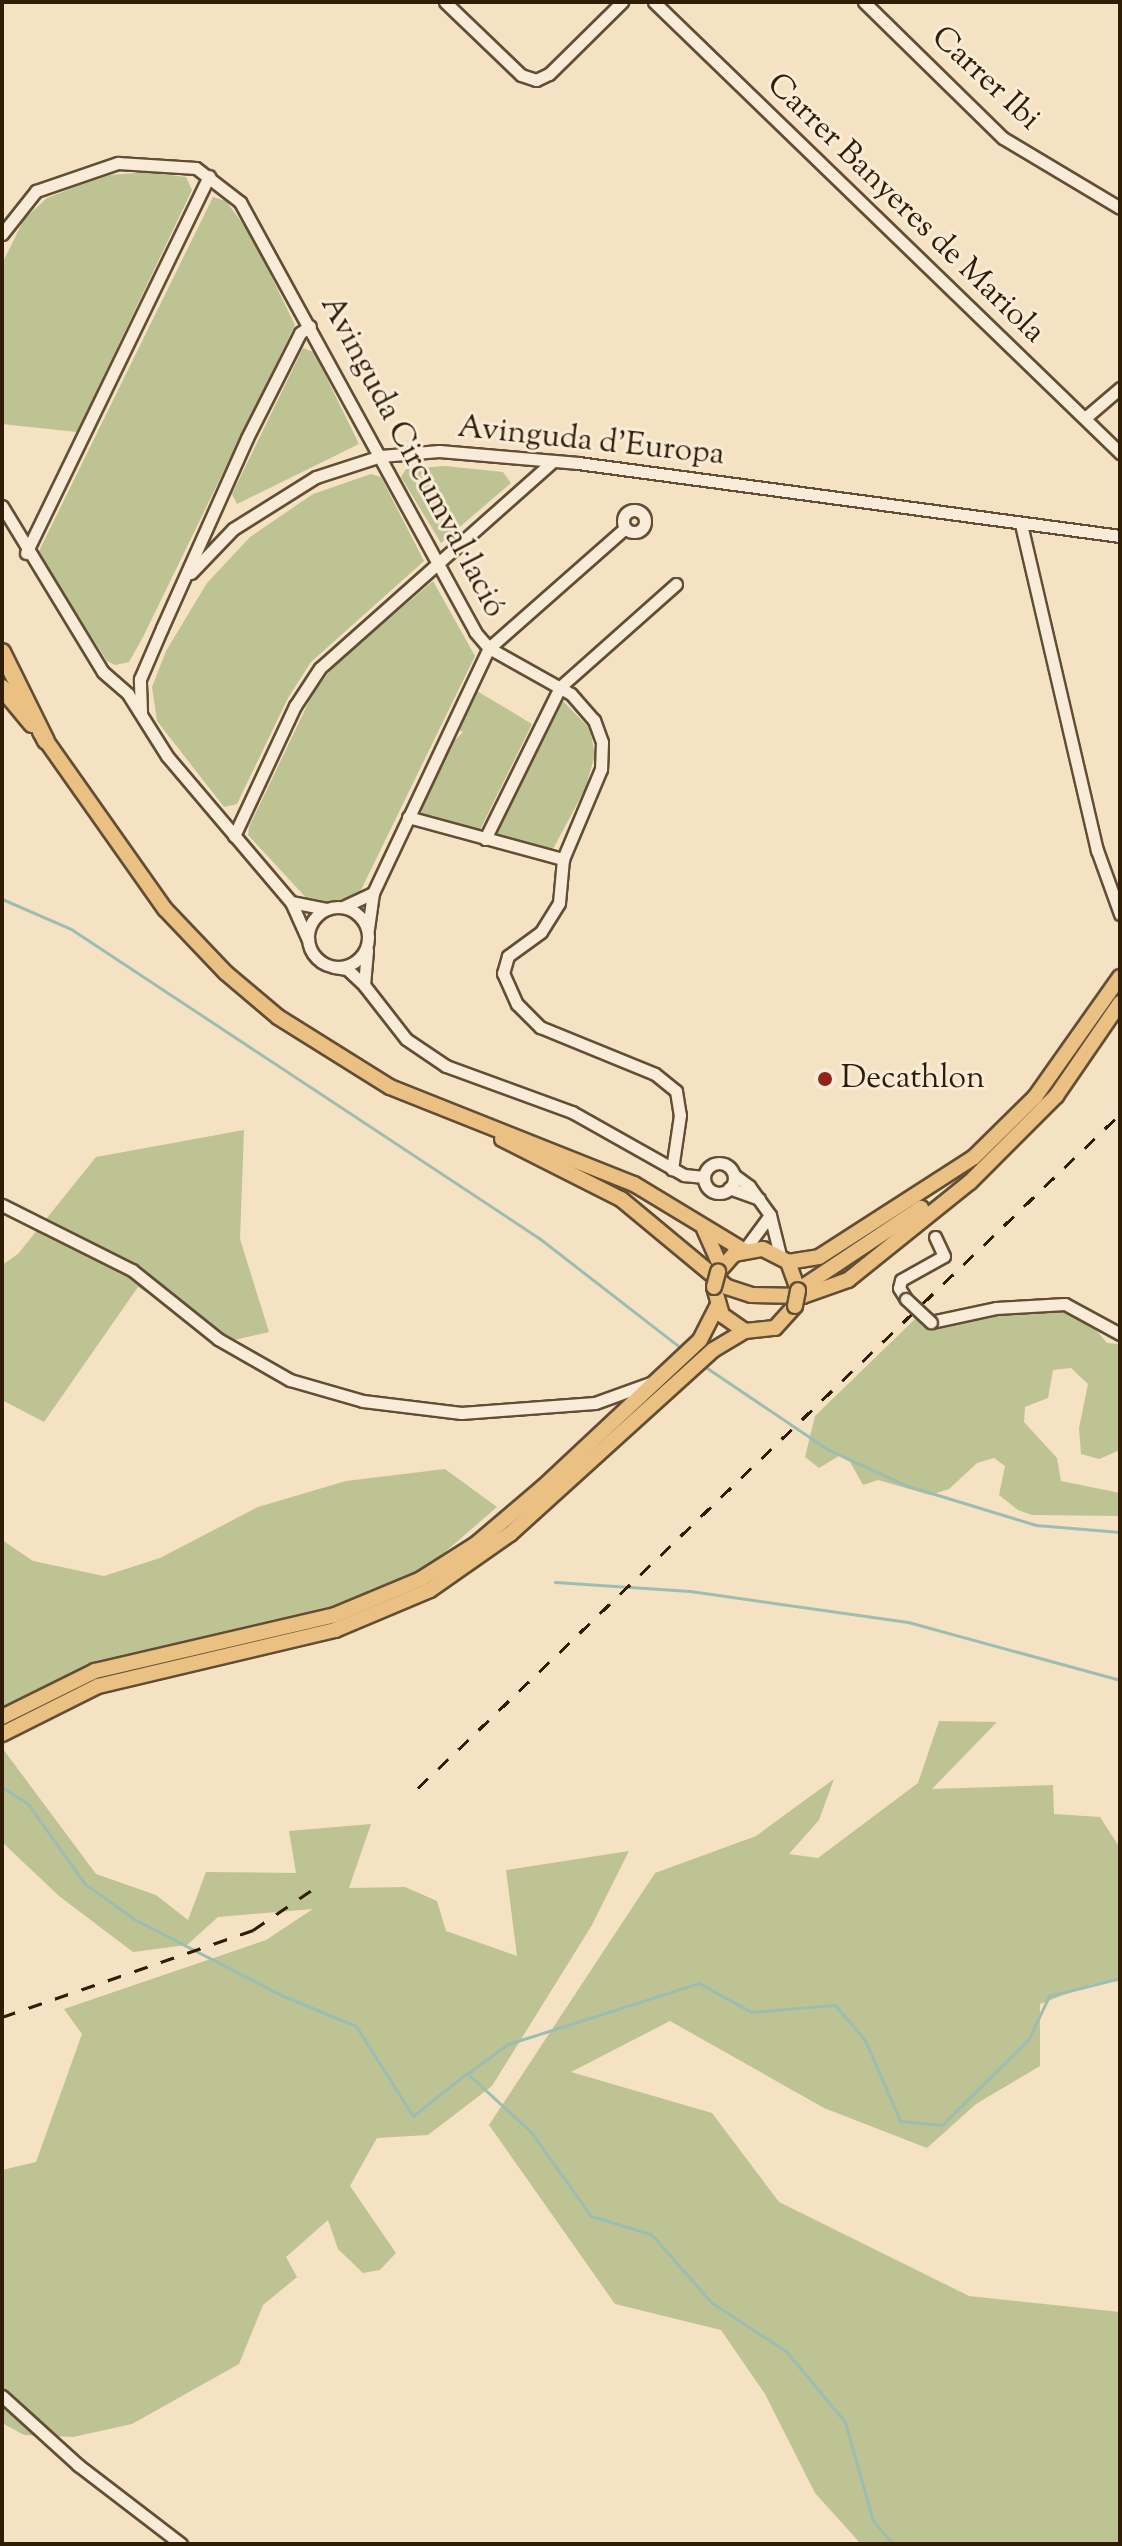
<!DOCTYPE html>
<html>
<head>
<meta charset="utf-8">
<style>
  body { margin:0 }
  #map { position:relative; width:1122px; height:2546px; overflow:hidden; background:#f5e2c3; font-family:"Sorts Mill Goudy",serif }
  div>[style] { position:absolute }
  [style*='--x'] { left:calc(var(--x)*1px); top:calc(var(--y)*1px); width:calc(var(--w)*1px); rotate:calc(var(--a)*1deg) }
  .green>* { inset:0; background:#bdc392 }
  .stream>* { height:3px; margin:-1.5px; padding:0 1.5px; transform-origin:1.5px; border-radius:1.5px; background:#9cbeb2 }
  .roads { filter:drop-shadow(2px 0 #624e35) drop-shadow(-2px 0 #624e35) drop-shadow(0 2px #624e35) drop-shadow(0 -2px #624e35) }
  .minor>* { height:11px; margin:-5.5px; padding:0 5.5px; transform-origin:5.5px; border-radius:5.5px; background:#f8ecd8 }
  .minor>.ring { margin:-5.5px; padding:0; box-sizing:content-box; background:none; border:11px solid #f8ecd8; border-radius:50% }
  .major>* { height:14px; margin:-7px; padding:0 7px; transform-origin:7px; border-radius:7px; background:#eac182 }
  .highway>* { height:16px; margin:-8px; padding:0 8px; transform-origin:8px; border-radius:8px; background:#eac182 }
  .rail>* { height:3px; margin-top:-1.5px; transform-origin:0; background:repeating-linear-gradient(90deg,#311d06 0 14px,transparent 0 28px) }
  .bridges { filter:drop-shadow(2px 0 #624e35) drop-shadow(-2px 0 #624e35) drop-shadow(0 2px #624e35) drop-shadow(0 -2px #624e35) }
  .minor-bridge>* { height:11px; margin:-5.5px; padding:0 5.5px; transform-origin:5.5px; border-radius:5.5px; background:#f8ecd8 }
  .major-bridge>* { height:14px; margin:-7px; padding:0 7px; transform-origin:7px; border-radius:7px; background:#eac182 }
  .dots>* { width:22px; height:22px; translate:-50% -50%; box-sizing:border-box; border:4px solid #f8ecd8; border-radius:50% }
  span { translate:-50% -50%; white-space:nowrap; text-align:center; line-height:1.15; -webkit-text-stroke:6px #f8ecd8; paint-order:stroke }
  .street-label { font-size:32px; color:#311d06 }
  .poi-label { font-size:32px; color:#311d06 }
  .left { translate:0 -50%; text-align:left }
  .frame { position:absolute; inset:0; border:4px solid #311d06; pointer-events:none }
</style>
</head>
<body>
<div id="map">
  <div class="green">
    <i style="clip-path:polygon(147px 172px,186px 177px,192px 190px,77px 432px,2px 424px,2px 264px,24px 219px,47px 198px,75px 187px,110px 175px)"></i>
    <i style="clip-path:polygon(213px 197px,226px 201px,251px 235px,295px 325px,143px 637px,129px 662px,115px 665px,107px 661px,38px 553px)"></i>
    <i style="clip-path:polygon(303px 348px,314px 352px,359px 444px,237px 504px,232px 494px)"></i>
    <i style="clip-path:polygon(445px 466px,503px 472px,511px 483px,441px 543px,401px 477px,406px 469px)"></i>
    <i style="clip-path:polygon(371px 474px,381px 477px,424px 561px,311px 662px,288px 698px,237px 804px,224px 807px,157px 721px,152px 687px,166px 651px,207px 583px,250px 537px,313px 494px)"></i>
    <i style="clip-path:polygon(433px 581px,475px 656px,361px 890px,356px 899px,310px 902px,248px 835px,249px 827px,313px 693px,333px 667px)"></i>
    <i style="clip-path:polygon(477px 691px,532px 724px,479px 832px,424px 818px,421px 810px,453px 742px,463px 732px,459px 730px)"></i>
    <i style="clip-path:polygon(563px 701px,590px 729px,595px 755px,585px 789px,552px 851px,495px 833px,558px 702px)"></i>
    <i style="clip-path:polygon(244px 1130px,240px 1239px,269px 1332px,225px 1342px,138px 1287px,44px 1422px,2px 1400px,2px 1265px,18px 1254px,96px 1157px)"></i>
    <i style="clip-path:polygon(1064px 1312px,1089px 1322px,1107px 1343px,1120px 1344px,1120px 1450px,1099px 1459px,1081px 1454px,1079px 1428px,1088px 1384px,1071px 1368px,1053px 1370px,1048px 1398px,1025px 1407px,1024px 1422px,1057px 1458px,1061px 1481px,1120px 1493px,1120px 1516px,1032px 1515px,1018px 1510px,999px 1495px,1005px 1466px,994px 1458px,977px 1463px,949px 1489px,930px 1495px,878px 1480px,863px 1485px,850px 1462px,839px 1456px,819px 1468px,805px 1457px,815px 1416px,915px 1319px,935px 1329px,990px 1316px)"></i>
    <i style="clip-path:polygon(445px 1469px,497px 1507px,401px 1590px,313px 1620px,90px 1673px,2px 1721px,2px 1540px,33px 1561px,104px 1576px,160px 1558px,258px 1507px,346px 1481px)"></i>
    <i style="clip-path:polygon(939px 1721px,997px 1722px,932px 1789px,1053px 1785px,1054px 1814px,1100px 1817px,1120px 1848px,1120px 1981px,1092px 1984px,1040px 2004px,1040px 2066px,976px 2104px,927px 2148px,824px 2108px,670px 2021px,571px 2072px,712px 2113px,779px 2202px,969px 2296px,1120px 2312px,1120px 2544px,861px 2544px,815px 2493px,765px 2394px,721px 2330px,615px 2304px,489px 2125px,655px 1873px,756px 1836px,834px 1779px,819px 1820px,789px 1854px,818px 1858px,918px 1783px)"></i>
    <i style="clip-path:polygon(3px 1749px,96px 1874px,156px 1895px,188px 1920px,206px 1872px,296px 1873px,289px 1831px,371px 1824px,349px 1888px,405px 1887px,437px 1901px,446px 1931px,517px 1956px,506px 1870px,629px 1851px,592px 1925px,492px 2086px,428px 2135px,377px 2138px,350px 2186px,396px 2253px,380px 2270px,363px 2273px,338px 2249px,328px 2220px,286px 2257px,297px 2277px,263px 2305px,239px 2364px,132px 2424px,73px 2437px,24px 2435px,2px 2423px,2px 2170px,36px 2162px,82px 2034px,64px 2009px,266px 1940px,313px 1909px,218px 1917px,187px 1945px,133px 1952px,59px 1896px,2px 1842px)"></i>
  </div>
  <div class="stream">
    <i style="--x:2;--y:899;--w:75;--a:23.5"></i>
    <i style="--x:71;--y:929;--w:561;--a:33.44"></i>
    <i style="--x:539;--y:1238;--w:181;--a:37.8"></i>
    <i style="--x:704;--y:1366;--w:148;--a:34"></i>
    <i style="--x:827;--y:1449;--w:86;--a:24.8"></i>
    <i style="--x:905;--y:1485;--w:137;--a:17"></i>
    <i style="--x:1036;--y:1525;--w:84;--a:4.8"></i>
    <i style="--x:555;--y:1582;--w:135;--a:3.8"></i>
    <i style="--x:690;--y:1591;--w:220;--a:8.1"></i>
    <i style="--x:908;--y:1622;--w:220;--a:15.3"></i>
    <i style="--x:2;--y:1787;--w:31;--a:33"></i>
    <i style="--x:28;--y:1804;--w:98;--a:54.5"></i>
    <i style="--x:85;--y:1884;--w:60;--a:35.5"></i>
    <i style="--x:134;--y:1919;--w:165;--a:27.3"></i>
    <i style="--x:281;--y:1995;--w:81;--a:22.5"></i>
    <i style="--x:356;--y:2026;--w:107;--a:57.7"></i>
    <i style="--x:413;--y:2116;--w:69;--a:-38.5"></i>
    <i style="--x:467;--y:2073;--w:87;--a:42.7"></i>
    <i style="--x:531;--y:2132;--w:103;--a:54.5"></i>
    <i style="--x:591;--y:2216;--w:63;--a:16.7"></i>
    <i style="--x:651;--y:2234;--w:92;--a:48.5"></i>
    <i style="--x:712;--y:2303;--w:88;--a:33"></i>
    <i style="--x:786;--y:2351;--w:92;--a:50.3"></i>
    <i style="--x:845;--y:2422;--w:103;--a:74.2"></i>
    <i style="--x:873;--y:2521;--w:30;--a:49"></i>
    <i style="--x:468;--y:2073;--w:49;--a:-35.9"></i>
    <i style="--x:508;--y:2044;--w:201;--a:-17.7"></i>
    <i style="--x:699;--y:1983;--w:60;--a:29.1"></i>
    <i style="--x:751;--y:2012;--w:84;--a:-4.8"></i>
    <i style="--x:835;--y:2005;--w:46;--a:49.4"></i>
    <i style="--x:865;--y:2040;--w:88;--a:66.6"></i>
    <i style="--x:900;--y:2121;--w:42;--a:5.4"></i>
    <i style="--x:942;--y:2125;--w:121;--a:-44.7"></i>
    <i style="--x:1028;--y:2040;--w:49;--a:-64.5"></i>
    <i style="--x:1049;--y:1996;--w:73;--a:-14.2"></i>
  </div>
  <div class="roads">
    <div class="minor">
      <i style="--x:445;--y:2;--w:105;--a:43.8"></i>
      <i style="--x:521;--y:75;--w:16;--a:18"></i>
      <i style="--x:536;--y:80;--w:14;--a:-25"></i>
      <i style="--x:549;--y:74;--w:103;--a:-44.6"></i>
      <i style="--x:654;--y:2;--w:649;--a:44.06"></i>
      <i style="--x:864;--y:2;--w:194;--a:44.4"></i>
      <i style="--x:1003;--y:138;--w:136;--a:30.9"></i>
      <i style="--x:2;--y:234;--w:55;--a:-51.7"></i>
      <i style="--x:36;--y:191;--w:87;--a:-18.9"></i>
      <i style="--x:118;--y:163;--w:78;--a:3.7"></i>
      <i style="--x:196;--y:168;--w:56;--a:37.7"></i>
      <i style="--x:240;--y:202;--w:490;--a:61.3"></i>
      <i style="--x:475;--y:632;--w:21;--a:49"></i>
      <i style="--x:489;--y:648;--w:94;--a:29.3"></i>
      <i style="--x:571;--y:694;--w:35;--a:49"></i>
      <i style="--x:594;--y:720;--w:23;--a:70"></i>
      <i style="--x:602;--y:742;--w:27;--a:92"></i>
      <i style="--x:601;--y:769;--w:98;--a:112.9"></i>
      <i style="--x:563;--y:859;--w:44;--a:95.2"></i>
      <i style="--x:559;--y:903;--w:34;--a:122"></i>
      <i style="--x:541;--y:932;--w:41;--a:144"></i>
      <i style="--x:508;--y:956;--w:18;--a:106"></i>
      <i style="--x:503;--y:973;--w:34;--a:66"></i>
      <i style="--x:517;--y:1004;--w:33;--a:45"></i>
      <i style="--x:540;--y:1027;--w:124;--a:22.2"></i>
      <i style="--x:655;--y:1074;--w:27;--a:39"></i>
      <i style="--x:676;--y:1091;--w:24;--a:81"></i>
      <i style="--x:680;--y:1115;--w:55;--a:98.4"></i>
      <i style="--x:1085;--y:418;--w:46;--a:-40.6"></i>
      <i style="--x:2;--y:506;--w:194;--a:58.7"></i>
      <i style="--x:103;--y:672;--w:33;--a:41"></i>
      <i style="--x:128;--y:694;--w:73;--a:57.8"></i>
      <i style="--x:167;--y:756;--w:192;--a:49.7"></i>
      <i style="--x:291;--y:902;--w:42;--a:65.9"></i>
      <i class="ring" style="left:623px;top:510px;width:11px;height:11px"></i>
      <i style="--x:1021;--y:524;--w:335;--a:76.9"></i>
      <i style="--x:1097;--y:850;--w:68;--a:70.2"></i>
      <i style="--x:26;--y:553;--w:419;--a:-64.1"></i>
      <i style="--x:191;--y:573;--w:61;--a:-46.3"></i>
      <i style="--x:233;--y:529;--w:98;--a:-32.1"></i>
      <i style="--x:316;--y:477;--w:68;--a:-17.9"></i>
      <i style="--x:381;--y:456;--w:58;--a:-4.9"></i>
      <i style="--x:439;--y:451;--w:140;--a:4.9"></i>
      <i style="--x:578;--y:463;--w:547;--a:7.67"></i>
      <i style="--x:141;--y:712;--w:33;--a:-92"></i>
      <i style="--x:140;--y:679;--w:56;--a:-66.7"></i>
      <i style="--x:162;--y:628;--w:208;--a:-65.9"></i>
      <i style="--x:247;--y:438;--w:118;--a:-63.2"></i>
      <i style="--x:300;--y:333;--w:12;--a:-35"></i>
      <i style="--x:408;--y:817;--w:161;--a:15.2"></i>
      <i style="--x:234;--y:836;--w:144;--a:-64.9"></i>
      <i style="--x:295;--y:706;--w:45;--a:-56.7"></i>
      <i style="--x:320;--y:668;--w:309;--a:-41.6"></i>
      <i style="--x:485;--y:839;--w:169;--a:-63.7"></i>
      <i style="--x:560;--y:687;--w:155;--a:-41.6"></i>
      <i style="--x:373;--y:893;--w:271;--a:-64.7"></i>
      <i style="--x:489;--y:648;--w:181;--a:-41.4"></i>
      <i style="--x:291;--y:902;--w:37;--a:11"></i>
      <i class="ring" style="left:308px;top:907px;width:49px;height:49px"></i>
      <i style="--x:343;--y:907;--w:33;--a:-25"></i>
      <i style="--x:373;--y:893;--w:36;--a:98"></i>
      <i style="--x:334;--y:967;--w:13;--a:9"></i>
      <i style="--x:347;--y:969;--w:23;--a:43"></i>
      <i style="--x:364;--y:985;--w:68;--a:52.1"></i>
      <i style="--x:406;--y:1039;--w:48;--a:34"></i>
      <i style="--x:446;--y:1066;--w:134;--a:20.1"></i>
      <i style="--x:572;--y:1112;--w:129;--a:29.4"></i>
      <i style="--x:684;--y:1175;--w:20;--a:6"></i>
      <i style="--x:364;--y:985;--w:35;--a:-85"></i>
      <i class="ring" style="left:704px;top:1163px;width:19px;height:19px"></i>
      <i style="--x:734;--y:1175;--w:19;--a:36"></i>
      <i style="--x:749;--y:1186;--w:36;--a:54"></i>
      <i style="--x:770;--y:1215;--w:41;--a:76"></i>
      <i style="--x:729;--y:1188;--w:32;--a:20"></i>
      <i style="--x:2;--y:1205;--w:145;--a:26.6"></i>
      <i style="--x:132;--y:1270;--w:110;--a:38.7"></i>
      <i style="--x:218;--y:1339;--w:83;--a:29.7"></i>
      <i style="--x:290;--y:1380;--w:76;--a:16"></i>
      <i style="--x:363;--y:1401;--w:99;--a:7"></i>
      <i style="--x:461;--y:1413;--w:134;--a:-4.3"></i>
      <i style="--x:595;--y:1403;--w:62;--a:-19.9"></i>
      <i style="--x:745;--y:1249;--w:42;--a:-53.7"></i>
      <i style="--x:906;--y:1299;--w:13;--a:-122"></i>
      <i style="--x:899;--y:1288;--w:8;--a:-76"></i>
      <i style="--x:901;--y:1280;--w:49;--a:-29.2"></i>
      <i style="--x:944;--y:1256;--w:21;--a:-115"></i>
      <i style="--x:931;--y:1322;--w:66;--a:-12.2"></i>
      <i style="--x:996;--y:1308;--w:69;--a:-3.3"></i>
      <i style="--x:1065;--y:1304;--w:63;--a:28.6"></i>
      <i style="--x:2;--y:2396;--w:103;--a:42.2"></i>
      <i style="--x:78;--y:2465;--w:130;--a:37.5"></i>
    </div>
    <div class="major">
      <i style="--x:40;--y:732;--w:217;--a:54.8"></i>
      <i style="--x:165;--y:909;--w:88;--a:46.4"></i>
      <i style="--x:226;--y:973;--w:68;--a:40.2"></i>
      <i style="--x:278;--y:1017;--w:132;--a:32"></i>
      <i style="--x:390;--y:1087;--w:263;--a:21.7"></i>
      <i style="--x:634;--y:1184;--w:127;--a:31.2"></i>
      <i style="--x:502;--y:1139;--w:133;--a:26.8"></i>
      <i style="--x:621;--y:1199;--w:138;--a:39.7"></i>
      <i style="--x:727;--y:1287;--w:25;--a:18"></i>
      <i style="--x:751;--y:1295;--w:52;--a:1.1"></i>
      <i style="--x:803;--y:1296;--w:48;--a:-19.6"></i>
      <i style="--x:848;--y:1280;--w:156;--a:-38.8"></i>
      <i style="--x:970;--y:1182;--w:122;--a:-45"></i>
      <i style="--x:1056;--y:1096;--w:113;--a:-55.5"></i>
      <i style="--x:704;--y:1229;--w:42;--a:65.9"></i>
      <i style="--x:788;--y:1262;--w:31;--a:-9"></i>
      <i style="--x:819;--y:1257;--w:184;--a:-32.8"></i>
      <i style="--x:974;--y:1157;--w:86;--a:-44.5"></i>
      <i style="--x:1035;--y:1097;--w:147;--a:-54.7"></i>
      <i style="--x:718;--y:1272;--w:24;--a:-48"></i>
      <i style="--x:734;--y:1254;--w:29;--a:-10"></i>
      <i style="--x:763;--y:1249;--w:28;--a:27"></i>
      <i style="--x:788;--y:1262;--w:30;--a:70"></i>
      <i style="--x:714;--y:1287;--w:29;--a:74"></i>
      <i style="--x:722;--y:1315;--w:28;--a:35"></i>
      <i style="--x:745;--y:1331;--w:30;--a:-6"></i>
      <i style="--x:775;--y:1328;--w:30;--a:-48"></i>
      <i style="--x:798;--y:1290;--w:148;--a:-33.7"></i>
      <i style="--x:2;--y:1717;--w:104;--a:-26.3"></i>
      <i style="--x:95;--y:1671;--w:246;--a:-13.1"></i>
      <i style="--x:335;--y:1615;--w:93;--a:-22.7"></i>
      <i style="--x:421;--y:1579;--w:65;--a:-32.5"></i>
      <i style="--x:476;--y:1544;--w:87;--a:-40.3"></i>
      <i style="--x:542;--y:1488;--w:216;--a:-43.1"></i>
      <i style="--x:700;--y:1340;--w:38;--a:-63"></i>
      <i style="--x:2;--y:1734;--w:107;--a:-26.6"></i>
      <i style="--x:98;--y:1686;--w:244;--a:-13.3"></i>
      <i style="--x:335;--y:1630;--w:103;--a:-22.8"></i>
      <i style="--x:430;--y:1590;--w:98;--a:-35"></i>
      <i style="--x:510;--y:1534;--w:274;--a:-42.2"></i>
      <i style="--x:713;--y:1350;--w:37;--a:-31"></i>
    </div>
    <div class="highway">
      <i style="--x:2;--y:652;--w:99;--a:63.7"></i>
      <i style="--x:2;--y:688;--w:47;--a:50.2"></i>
    </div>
  </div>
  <div class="rail">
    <i style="--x:418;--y:1788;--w:973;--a:-43.83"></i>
    <i style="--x:2;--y:2017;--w:266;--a:-19.1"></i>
    <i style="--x:253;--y:1930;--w:76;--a:-34.3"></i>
  </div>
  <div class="bridges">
    <div class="minor-bridge">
      <i style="--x:906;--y:1299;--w:34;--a:43"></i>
    </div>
    <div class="major-bridge">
      <i style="--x:714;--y:1287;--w:16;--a:-75"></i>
      <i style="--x:795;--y:1306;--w:16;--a:-79"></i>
    </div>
  </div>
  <div class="dots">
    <i style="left:825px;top:1079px;background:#8f2418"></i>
  </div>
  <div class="street-label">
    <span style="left:985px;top:79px;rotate:43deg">Carrer Ibi</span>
    <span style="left:905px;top:209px;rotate:44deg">Carrer Banyeres de Mariola</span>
    <span style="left:591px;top:442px;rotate:6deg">Avinguda d'Europa</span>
    <span style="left:412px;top:457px;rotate:62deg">Avinguda Circumval·lació</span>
  </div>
  <div class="poi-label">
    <span class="left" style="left:841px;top:1079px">Decathlon</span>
  </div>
  <div class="frame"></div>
</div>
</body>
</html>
